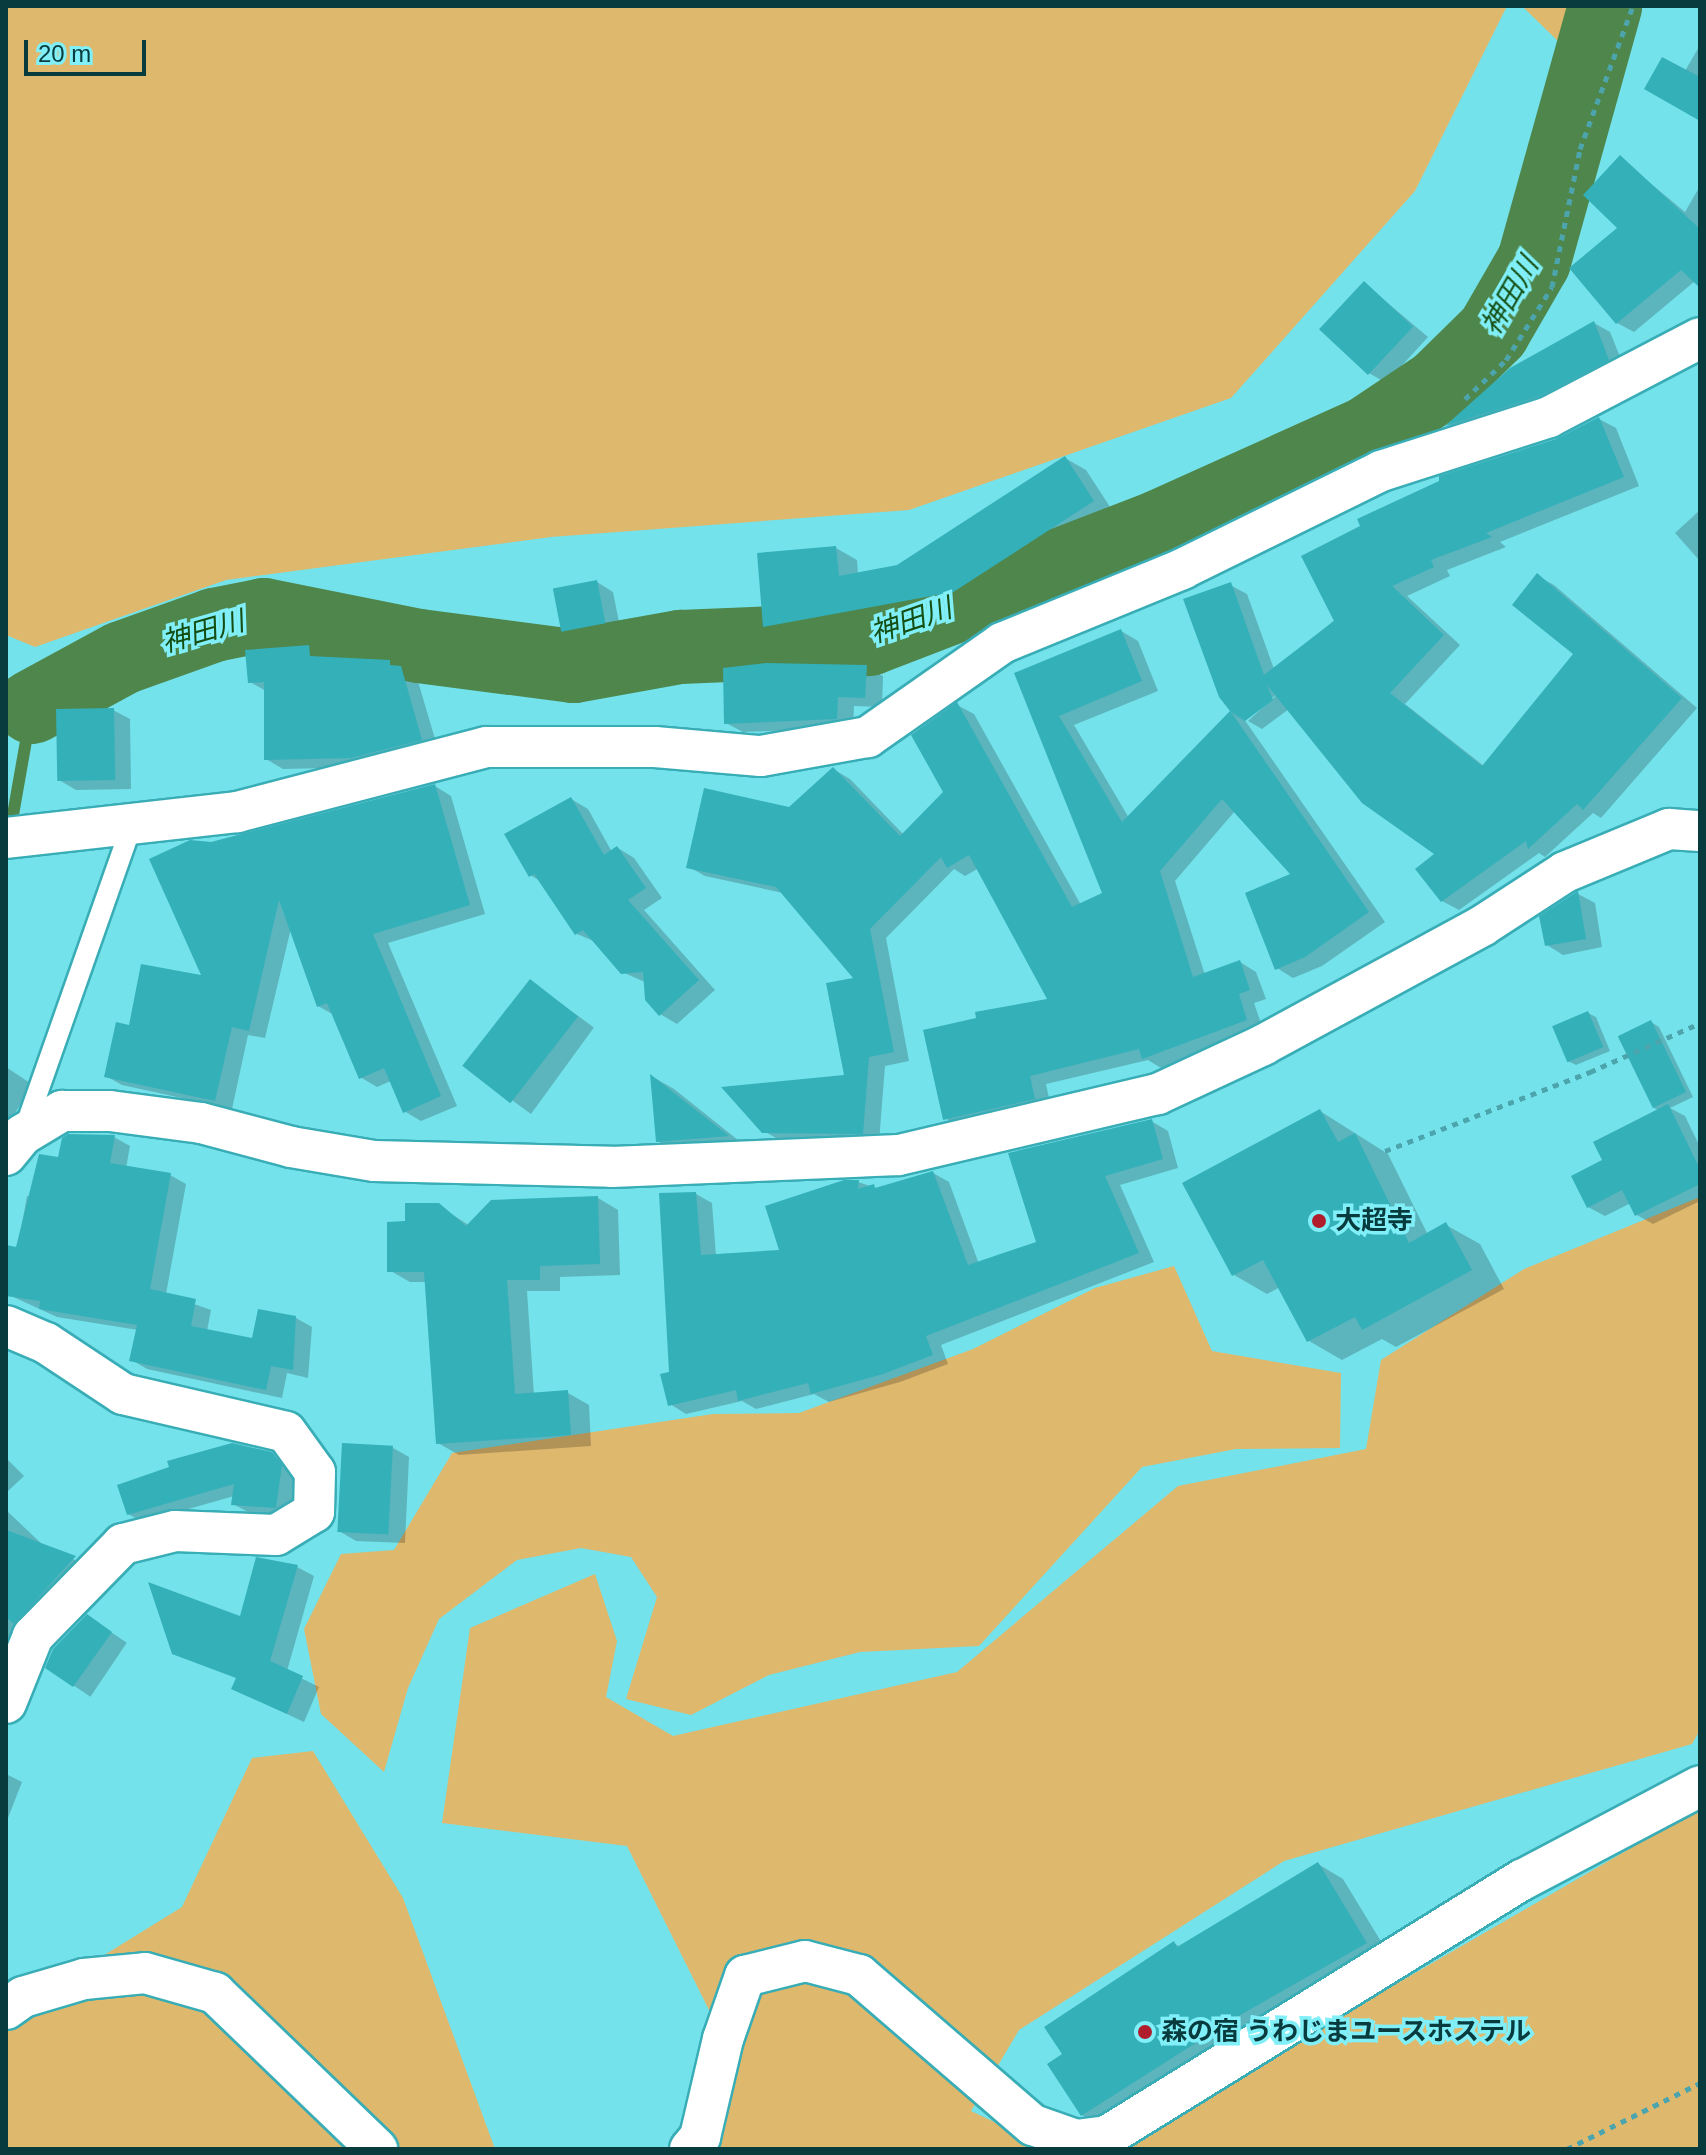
<!DOCTYPE html>
<html>
<head>
<meta charset="utf-8">
<style>
  body { margin:0 }
  #map { position:relative; width:1706px; height:2155px; overflow:hidden; background:#74e2eb; font-family:Helvetica,"Noto Sans JP",sans-serif }
  div>[style] { position:absolute }
  [style*='--x'] { left:calc(var(--x)*1px); top:calc(var(--y)*1px); width:calc(var(--w)*1px); rotate:calc(var(--a)*1deg) }
  .green>* { inset:0; background:#deb86d }
  .shadow>* { inset:0; background:#0003; transform-origin:0 0 }
  .stream>* { height:12px; margin:-6px; padding:0 6px; transform-origin:6px; border-radius:6px; background:#4f864b }
  .river>* { height:74px; margin:-37px; padding:0 37px; transform-origin:37px; border-radius:37px; background:#4f864b }
  .building>* { inset:0; background:#34b0b9; transform-origin:0 0 }
  .path>* { height:5px; margin-top:-2.5px; transform-origin:0; background:repeating-linear-gradient(90deg,#4ca5ac 0 6px,transparent 0 12px) }
  .roads { filter:drop-shadow(2px 0 #39adb6) drop-shadow(-2px 0 #39adb6) drop-shadow(0 2px #39adb6) drop-shadow(0 -2px #39adb6) }
  .lane>* { height:20px; margin:-10px; padding:0 10px; transform-origin:10px; border-radius:10px; background:#fff }
  .street>* { height:40px; margin:-20px; padding:0 20px; transform-origin:20px; border-radius:20px; background:#fff }
  .dots>* { width:22px; height:22px; translate:-50% -50%; box-sizing:border-box; border:4px solid #81eff8; border-radius:50% }
  span { translate:-50% -50%; white-space:nowrap; text-align:center; line-height:1.15; -webkit-text-stroke:7px #81eff8; paint-order:stroke }
  .poi-label { font-size:26px; color:#073b3e; font-weight:700 }
  .left { translate:0 -50%; text-align:left }
  .water-label { font-size:28px; color:#144e12; font-style:italic }
  .frame { position:absolute; inset:0; border:8px solid #073b3e; pointer-events:none }
  .scale { position:absolute; left:24px; top:40px; width:122px; height:36px; box-sizing:border-box; border:4px solid #073b3e; border-top:0; padding-left:10px; font-size:24px; line-height:28px; white-space:nowrap; color:#073b3e; -webkit-text-stroke:6px #81eff8; paint-order:stroke }
</style>
</head>
<body>
<div id="map">
  <div class="green">
    <i style="clip-path:polygon(6px 6px,1507px 6px,1415px 191px,1231px 398px,909px 510px,551px 537px,226px 580px,35px 647px,6px 635px)"></i>
    <i style="clip-path:polygon(1522px 6px,1580px 6px,1563px 46px)"></i>
    <i style="clip-path:polygon(1700px 1197px,1700px 1730px,1692px 1744px,1284px 1861px,1019px 2030px,971px 2111px,1051px 2149px,685px 2149px,710px 2012px,627px 1846px,442px 1823px,470px 1628px,595px 1574px,617px 1641px,606px 1697px,673px 1736px,957px 1672px,1178px 1486px,1366px 1449px,1381px 1360px,1524px 1269px)"></i>
    <i style="clip-path:polygon(1174px 1266px,1212px 1351px,1341px 1373px,1340px 1448px,1236px 1449px,1142px 1467px,979px 1646px,860px 1652px,769px 1675px,691px 1715px,626px 1699px,657px 1597px,631px 1557px,581px 1548px,517px 1560px,439px 1619px,408px 1688px,384px 1772px,321px 1714px,304px 1629px,341px 1554px,394px 1550px,452px 1453px,713px 1414px,799px 1413px,973px 1349px,1095px 1288px)"></i>
    <i style="clip-path:polygon(313px 1751px,403px 1898px,495px 2149px,6px 2149px,6px 2021px,12px 2012px,182px 1907px,252px 1758px)"></i>
    <i style="clip-path:polygon(1700px 1808px,1700px 2149px,1108px 2149px,1277px 2053px)"></i>
  </div>
  <div class="shadow">
    <i style="clip-path:polygon(1700px 45px,1700px 119px,1685px 71px)"></i>
    <i style="clip-path:polygon(1620px 158px,1685px 212px,1700px 186px,1700px 285px,1695px 281px,1634px 332px,1617px 323px)"></i>
    <i style="clip-path:polygon(1364px 283px,1428px 337px,1386px 383px,1369px 373px)"></i>
    <i style="clip-path:polygon(1594px 323px,1610px 332px,1625px 369px,1463px 435px,1448px 426px,1511px 370px)"></i>
    <i style="clip-path:polygon(1599px 419px,1616px 428px,1639px 486px,1500px 542px,1506px 547px,1447px 570px,1450px 576px,1407px 596px,1460px 645px,1405px 704px,1484px 766px,1575px 654px,1537px 576px,1554px 585px,1697px 708px,1601px 818px,1593px 813px,1545px 857px,1539px 853px,1459px 910px,1442px 901px,1437px 854px,1289px 709px,1262px 729px,1248px 721px,1280px 692px,1244px 719px,1385px 922px,1322px 966px,1293px 978px,1277px 968px,1293px 875px,1235px 811px,1175px 881px,1205px 975px,1240px 962px,1256px 972px,1266px 999px,1254px 1003px,1263px 1029px,1161px 1068px,1148px 1060px,1046px 1084px,1051px 1108px,962px 1128px,945px 1118px,1050px 1000px,979px 868px,965px 876px,954px 869px,886px 938px,909px 1061px,885px 1066px,879px 1142px,781px 1141px,764px 1131px,846px 1077px,857px 979px,783px 893px,705px 876px,689px 867px,789px 809px,833px 769px,850px 779px,904px 835px,946px 792px,957px 705px,974px 714px,1081px 905px,1105px 894px,1017px 674px,1121px 631px,1138px 641px,1158px 691px,1074px 725px,1129px 818px,1233px 711px,1230px 585px,1247px 594px,1274px 669px,1557px 441px)"></i>
    <i style="clip-path:polygon(1065px 458px,1086px 470px,1114px 513px,963px 611px,956px 606px,786px 638px,765px 626px,836px 548px,857px 560px,858px 574px,898px 567px)"></i>
    <i style="clip-path:polygon(1700px 510px,1700px 561px,1675px 533px)"></i>
    <i style="clip-path:polygon(597px 582px,613px 592px,621px 632px,580px 640px,563px 630px)"></i>
    <i style="clip-path:polygon(309px 647px,326px 657px,390px 662px,417px 678px,438px 749px,369px 767px,283px 769px,266px 759px,266px 691px,250px 682px)"></i>
    <i style="clip-path:polygon(866px 667px,883px 676px,882px 707px,854px 706px,853px 728px,743px 732px,726px 723px)"></i>
    <i style="clip-path:polygon(113px 710px,130px 719px,131px 789px,76px 790px,59px 780px)"></i>
    <i style="clip-path:polygon(435px 786px,451px 796px,485px 914px,388px 943px,457px 1106px,421px 1121px,404px 1111px,391px 1081px,377px 1087px,360px 1077px,334px 1015px,318px 1006px,291px 928px,265px 1038px,248px 1035px,232px 1109px,122px 1085px,106px 1076px,131px 1027px,204px 978px,211px 844px)"></i>
    <i style="clip-path:polygon(571px 799px,588px 809px,612px 852px,618px 848px,634px 858px,662px 898px,644px 910px,715px 990px,677px 1024px,660px 1014px,645px 982px,622px 972px,596px 942px,577px 934px,542px 882px,530px 875px)"></i>
    <i style="clip-path:polygon(1578px 894px,1595px 903px,1602px 947px,1563px 955px,1547px 945px)"></i>
    <i style="left:530px;top:981px;width:79px;height:107px;rotate:36deg"></i>
    <i style="clip-path:polygon(1588px 1013px,1596px 1017px,1610px 1051px,1576px 1065px,1568px 1061px)"></i>
    <i style="clip-path:polygon(1651px 1022px,1659px 1027px,1693px 1097px,1670px 1108px,1685px 1116px,1700px 1147px,1700px 1201px,1653px 1224px,1637px 1215px,1631px 1203px,1605px 1216px,1588px 1207px,1605px 1161px,1659px 1111px,1654px 1108px)"></i>
    <i style="clip-path:polygon(6px 1067px,33px 1085px,6px 1127px)"></i>
    <i style="clip-path:polygon(653px 1077px,674px 1089px,748px 1148px,680px 1154px,657px 1141px)"></i>
    <i style="clip-path:polygon(1320px 1111px,1388px 1154px,1428px 1235px,1446px 1225px,1480px 1244px,1504px 1289px,1396px 1347px,1382px 1339px,1342px 1360px,1309px 1341px,1280px 1287px,1267px 1294px,1234px 1275px)"></i>
    <i style="clip-path:polygon(1151px 1121px,1168px 1131px,1178px 1168px,1120px 1185px,1154px 1262px,941px 1345px,948px 1364px,900px 1382px,829px 1402px,814px 1394px,756px 1409px,742px 1401px,686px 1414px,670px 1404px,696px 1194px,712px 1203px,716px 1256px,781px 1251px,858px 1182px,879px 1189px,933px 1173px,949px 1182px,979px 1264px,1038px 1243px)"></i>
    <i style="clip-path:polygon(114px 1137px,130px 1146px,126px 1168px,170px 1175px,186px 1184px,166px 1294px,211px 1310px,207px 1331px,254px 1341px,296px 1318px,312px 1327px,308px 1378px,287px 1373px,282px 1398px,147px 1369px,132px 1360px,138px 1330px,57px 1317px,9px 1295px,27px 1196px,34px 1198px,60px 1159px)"></i>
    <i style="clip-path:polygon(598px 1198px,618px 1210px,620px 1275px,560px 1277px,560px 1291px,527px 1291px,534px 1395px,568px 1393px,589px 1405px,591px 1446px,459px 1455px,438px 1443px,427px 1282px,410px 1282px,389px 1270px,407px 1223px,438px 1205px,470px 1226px)"></i>
    <i style="clip-path:polygon(393px 1448px,409px 1457px,405px 1543px,356px 1541px,339px 1531px)"></i>
    <i style="clip-path:polygon(272px 1454px,296px 1475px,291px 1515px,248px 1512px,233px 1504px,234px 1496px,143px 1522px,128px 1514px)"></i>
    <i style="clip-path:polygon(6px 1458px,24px 1476px,6px 1493px)"></i>
    <i style="clip-path:polygon(6px 1510px,45px 1547px,91px 1567px,6px 1689px)"></i>
    <i style="clip-path:polygon(297px 1567px,314px 1576px,287px 1671px,319px 1687px,304px 1722px,234px 1689px,246px 1679px,173px 1653px,242px 1618px)"></i>
    <i style="left:87px;top:1616px;width:48px;height:65px;rotate:34deg"></i>
    <i style="clip-path:polygon(6px 1774px,22px 1782px,6px 1823px)"></i>
    <i style="clip-path:polygon(1318px 1864px,1343px 1879px,1391px 1958px,1108px 2130px,1082px 2115px,1065px 2055px,1174px 1943px,1180px 1947px)"></i>
  </div>
  <div class="stream">
    <i style="--x:6;--y:704;--w:26;--a:7"></i>
    <i style="--x:32;--y:707;--w:127;--a:100"></i>
  </div>
  <div class="river">
    <i style="--x:32;--y:707;--w:102;--a:-28.6"></i>
    <i style="--x:122;--y:658;--w:98;--a:-19.7"></i>
    <i style="--x:214;--y:625;--w:51;--a:-11.3"></i>
    <i style="--x:264;--y:615;--w:158;--a:11.3"></i>
    <i style="--x:419;--y:646;--w:156;--a:7.4"></i>
    <i style="--x:574;--y:666;--w:108;--a:-10.2"></i>
    <i style="--x:680;--y:647;--w:189;--a:-2.4"></i>
    <i style="--x:869;--y:639;--w:311;--a:-21.1"></i>
    <i style="--x:1159;--y:527;--w:230;--a:-24.3"></i>
    <i style="--x:1369;--y:432;--w:84;--a:-33.9"></i>
    <i style="--x:1439;--y:385;--w:76;--a:-44.5"></i>
    <i style="--x:1493;--y:332;--w:82;--a:-60"></i>
    <i style="--x:1534;--y:261;--w:265;--a:-74.4"></i>
  </div>
  <div class="building">
    <i style="clip-path:polygon(1662px 57px,1700px 77px,1700px 121px,1644px 89px)"></i>
    <i style="clip-path:polygon(1620px 155px,1700px 229px,1700px 288px,1681px 270px,1616px 324px,1569px 268px,1617px 228px,1583px 195px)"></i>
    <i style="left:1364px;top:281px;width:67px;height:66px;rotate:43deg"></i>
    <i style="clip-path:polygon(1594px 321px,1609px 360px,1540px 396px,1445px 426px,1510px 368px)"></i>
    <i style="clip-path:polygon(1599px 417px,1624px 477px,1486px 533px,1492px 537px,1431px 560px,1434px 567px,1392px 586px,1444px 635px,1390px 693px,1482px 766px,1573px 654px,1512px 605px,1537px 573px,1682px 698px,1583px 810px,1577px 804px,1528px 849px,1526px 841px,1441px 902px,1415px 869px,1434px 854px,1362px 803px,1267px 685px,1273px 700px,1245px 721px,1231px 712px,1369px 912px,1305px 957px,1275px 970px,1245px 893px,1290px 874px,1222px 799px,1160px 871px,1193px 977px,1240px 960px,1250px 990px,1239px 994px,1247px 1020px,1142px 1059px,1139px 1049px,1030px 1076px,1035px 1099px,943px 1120px,923px 1030px,976px 1018px,975px 1012px,1047px 999px,969px 855px,947px 868px,941px 857px,870px 929px,894px 1052px,869px 1057px,863px 1134px,762px 1133px,721px 1087px,844px 1075px,826px 983px,853px 978px,776px 887px,686px 868px,704px 788px,789px 807px,833px 767px,900px 836px,943px 792px,911px 735px,957px 702px,1072px 907px,1102px 893px,1014px 673px,1121px 629px,1142px 681px,1059px 716px,1122px 822px,1230px 711px,1219px 697px,1183px 599px,1231px 582px,1264px 675px,1334px 621px,1301px 556px,1360px 526px,1357px 519px,1439px 481px,1439px 476px,1556px 439px)"></i>
    <i style="clip-path:polygon(1065px 456px,1094px 501px,941px 600px,937px 595px,763px 627px,757px 553px,836px 546px,839px 576px,897px 565px)"></i>
    <i style="left:597px;top:580px;width:44px;height:45px;rotate:79deg"></i>
    <i style="clip-path:polygon(309px 645px,310px 656px,390px 660px,390px 665px,401px 666px,422px 740px,351px 758px,264px 760px,264px 682px,248px 683px,245px 650px)"></i>
    <i style="clip-path:polygon(766px 663px,867px 665px,865px 698px,838px 697px,837px 719px,724px 724px,723px 668px)"></i>
    <i style="left:114px;top:708px;width:72px;height:58px;rotate:89deg"></i>
    <i style="clip-path:polygon(435px 784px,470px 905px,373px 934px,441px 1096px,403px 1113px,384px 1068px,359px 1079px,327px 1003px,317px 1007px,279px 900px,249px 1031px,232px 1027px,215px 1101px,104px 1077px,116px 1022px,129px 1025px,141px 964px,201px 975px,149px 859px,190px 840px,211px 842px)"></i>
    <i style="clip-path:polygon(571px 797px,604px 855px,617px 846px,646px 888px,628px 900px,699px 980px,659px 1016px,645px 1000px,643px 972px,621px 974px,583px 930px,575px 935px,534px 874px,529px 877px,504px 834px)"></i>
    <i style="clip-path:polygon(1578px 891px,1586px 939px,1545px 946px,1539px 916px)"></i>
    <i style="left:530px;top:979px;width:61px;height:110px;rotate:38deg"></i>
    <i style="left:1588px;top:1011px;width:39px;height:39px;rotate:67deg"></i>
    <i style="left:1651px;top:1020px;width:80px;height:37px;rotate:64deg"></i>
    <i style="clip-path:polygon(650px 1074px,729px 1136px,656px 1142px)"></i>
    <i style="clip-path:polygon(1668px 1104px,1700px 1169px,1700px 1184px,1635px 1216px,1622px 1190px,1587px 1208px,1571px 1176px,1602px 1160px,1593px 1142px)"></i>
    <i style="clip-path:polygon(1320px 1109px,1338px 1142px,1355px 1133px,1409px 1243px,1446px 1222px,1472px 1270px,1362px 1330px,1355px 1317px,1307px 1342px,1263px 1260px,1232px 1276px,1182px 1183px)"></i>
    <i style="clip-path:polygon(1152px 1119px,1163px 1159px,1105px 1176px,1139px 1253px,926px 1336px,933px 1355px,883px 1374px,811px 1394px,808px 1383px,738px 1401px,736px 1390px,668px 1406px,660px 1374px,669px 1372px,659px 1193px,696px 1192px,701px 1255px,779px 1250px,765px 1206px,844px 1180px,859px 1180px,858px 1189px,874px 1184px,875px 1188px,933px 1171px,968px 1265px,1036px 1242px,1008px 1153px)"></i>
    <i style="clip-path:polygon(68px 1134px,115px 1135px,110px 1163px,171px 1173px,150px 1289px,196px 1299px,191px 1326px,252px 1338px,258px 1309px,296px 1316px,293px 1370px,271px 1366px,266px 1390px,129px 1361px,137px 1325px,39px 1309px,40px 1301px,6px 1296px,6px 1245px,16px 1247px,39px 1154px,58px 1157px,62px 1138px)"></i>
    <i style="clip-path:polygon(598px 1196px,600px 1264px,540px 1266px,540px 1280px,507px 1280px,515px 1394px,568px 1390px,571px 1435px,436px 1444px,424px 1272px,387px 1272px,387px 1222px,405px 1221px,405px 1203px,439px 1203px,466px 1226px,491px 1200px)"></i>
    <i style="clip-path:polygon(232px 1443px,272px 1452px,282px 1465px,276px 1508px,231px 1505px,234px 1484px,127px 1515px,117px 1485px,169px 1467px,167px 1461px)"></i>
    <i style="left:342px;top:1443px;width:51px;height:89px;rotate:3deg"></i>
    <i style="clip-path:polygon(6px 1530px,76px 1556px,14px 1624px,6px 1617px)"></i>
    <i style="clip-path:polygon(256px 1557px,298px 1565px,270px 1661px,303px 1676px,287px 1714px,231px 1689px,236px 1678px,172px 1654px,148px 1582px,240px 1616px)"></i>
    <i style="clip-path:polygon(87px 1614px,112px 1632px,73px 1687px,45px 1668px,53px 1649px)"></i>
    <i style="clip-path:polygon(1318px 1862px,1367px 1943px,1235px 2018px,1081px 2116px,1047px 2064px,1062px 2054px,1044px 2027px,1174px 1941px,1177px 1947px)"></i>
  </div>
  <div class="path">
    <i style="--x:1465;--y:399;--w:57;--a:-43.6"></i>
    <i style="--x:1506;--y:360;--w:86;--a:-57.8"></i>
    <i style="--x:1552;--y:287;--w:141;--a:-78.5"></i>
    <i style="--x:1580;--y:149;--w:153;--a:-69.7"></i>
    <i style="--x:1385;--y:1151;--w:220;--a:-21.1"></i>
    <i style="--x:1590;--y:1072;--w:120;--a:-24"></i>
    <i style="--x:1567;--y:2149;--w:148;--a:-26.4"></i>
  </div>
  <div class="roads">
    <div class="lane">
      <i style="--x:24;--y:1131;--w:324;--a:-70.6"></i>
    </div>
    <div class="street">
      <i style="--x:6;--y:838;--w:232;--a:-6.4"></i>
      <i style="--x:237;--y:812;--w:257;--a:-14.6"></i>
      <i style="--x:486;--y:747;--w:169;--a:0"></i>
      <i style="--x:655;--y:747;--w:106;--a:4.9"></i>
      <i style="--x:761;--y:756;--w:109;--a:-10.1"></i>
      <i style="--x:868;--y:737;--w:164;--a:-35"></i>
      <i style="--x:1002;--y:643;--w:195;--a:-22.3"></i>
      <i style="--x:1182;--y:569;--w:222;--a:-26.2"></i>
      <i style="--x:1381;--y:471;--w:176;--a:-17.8"></i>
      <i style="--x:1549;--y:417;--w:170;--a:-27.6"></i>
      <i style="--x:6;--y:1155;--w:26;--a:-51"></i>
      <i style="--x:22;--y:1135;--w:47;--a:-31"></i>
      <i style="--x:62;--y:1111;--w:48;--a:0"></i>
      <i style="--x:110;--y:1111;--w:92;--a:7.5"></i>
      <i style="--x:201;--y:1123;--w:93;--a:14.9"></i>
      <i style="--x:291;--y:1147;--w:84;--a:9.6"></i>
      <i style="--x:374;--y:1161;--w:238;--a:1.4"></i>
      <i style="--x:612;--y:1167;--w:287;--a:-2.4"></i>
      <i style="--x:899;--y:1155;--w:266;--a:-13.3"></i>
      <i style="--x:1158;--y:1094;--w:116;--a:-25"></i>
      <i style="--x:1263;--y:1045;--w:249;--a:-28.5"></i>
      <i style="--x:1482;--y:926;--w:99;--a:-33"></i>
      <i style="--x:1565;--y:872;--w:113;--a:-22.5"></i>
      <i style="--x:1669;--y:829;--w:31;--a:4"></i>
      <i style="--x:6;--y:1326;--w:43;--a:23"></i>
      <i style="--x:46;--y:1343;--w:92;--a:33.5"></i>
      <i style="--x:123;--y:1394;--w:167;--a:13.1"></i>
      <i style="--x:286;--y:1432;--w:49;--a:54.1"></i>
      <i style="--x:315;--y:1472;--w:40;--a:91.4"></i>
      <i style="--x:314;--y:1512;--w:44;--a:148.8"></i>
      <i style="--x:276;--y:1535;--w:101;--a:-177.7"></i>
      <i style="--x:175;--y:1531;--w:54;--a:166"></i>
      <i style="--x:123;--y:1544;--w:129;--a:134.4"></i>
      <i style="--x:33;--y:1636;--w:72;--a:111.9"></i>
      <i style="--x:6;--y:2009;--w:21;--a:-35"></i>
      <i style="--x:23;--y:1997;--w:64;--a:-16.4"></i>
      <i style="--x:84;--y:1979;--w:61;--a:-5.6"></i>
      <i style="--x:145;--y:1973;--w:73;--a:15.9"></i>
      <i style="--x:215;--y:1993;--w:225;--a:43.9"></i>
      <i style="--x:690;--y:2149;--w:16;--a:-50"></i>
      <i style="--x:700;--y:2137;--w:101;--a:-76.8"></i>
      <i style="--x:723;--y:2039;--w:67;--a:-70.8"></i>
      <i style="--x:745;--y:1976;--w:62;--a:-14"></i>
      <i style="--x:805;--y:1961;--w:56;--a:14.5"></i>
      <i style="--x:859;--y:1975;--w:230;--a:40.8"></i>
      <i style="--x:1033;--y:2125;--w:46;--a:19.2"></i>
      <i style="--x:1076;--y:2140;--w:31;--a:-7"></i>
      <i style="--x:1107;--y:2136;--w:488;--a:-31.7"></i>
      <i style="--x:1522;--y:1880;--w:201;--a:-27.8"></i>
    </div>
  </div>
  <div class="dots">
    <i style="left:1319px;top:1221px;background:#b01e2d"></i>
    <i style="left:1145px;top:2032px;background:#b01e2d"></i>
  </div>
  <div class="poi-label">
    <span class="left" style="left:1335px;top:1221px">大超寺</span>
    <span class="left" style="left:1161px;top:2032px">森の宿 うわじまユースホステル</span>
  </div>
  <div class="water-label">
    <span style="left:1510px;top:296px;rotate:-60deg">神田川</span>
    <span style="left:911px;top:621px;rotate:-19deg">神田川</span>
    <span style="left:203px;top:632px;rotate:-16deg">神田川</span>
  </div>
  <div class="frame"></div>
  <div class="scale">20 m</div>
</div>
</body>
</html>
